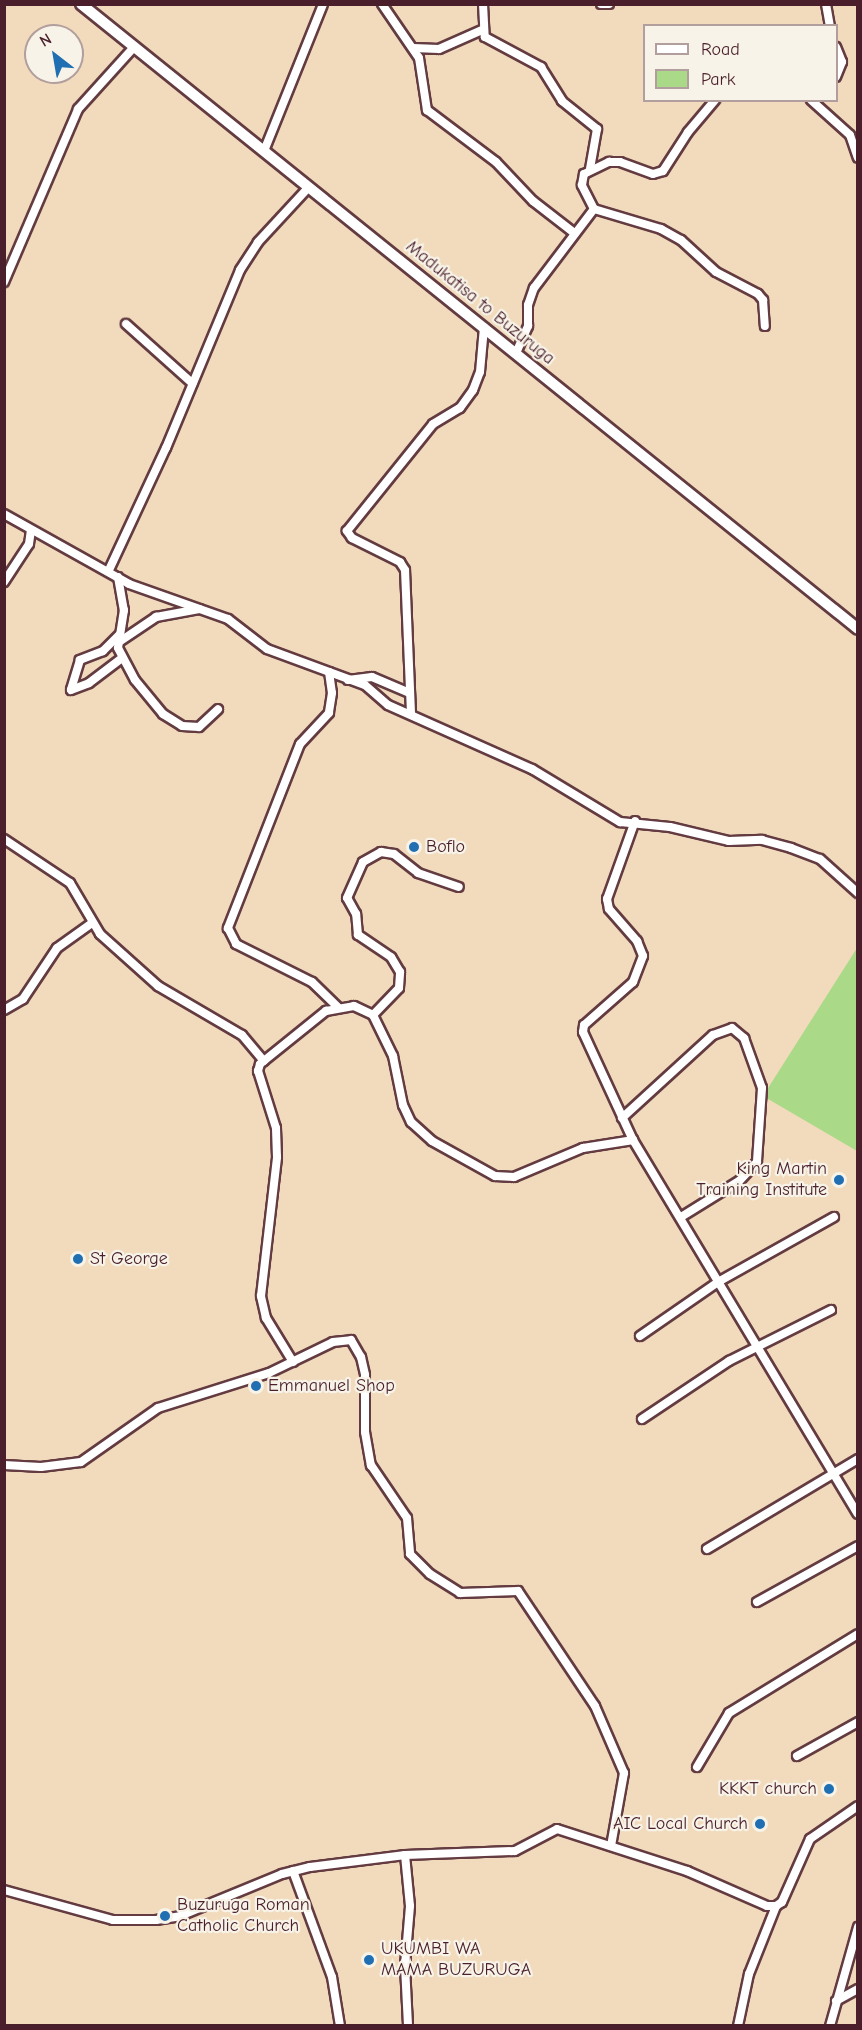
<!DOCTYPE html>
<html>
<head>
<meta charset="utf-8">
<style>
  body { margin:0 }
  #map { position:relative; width:862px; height:2030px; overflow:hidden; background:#f1dbbc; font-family:"Comic Neue",sans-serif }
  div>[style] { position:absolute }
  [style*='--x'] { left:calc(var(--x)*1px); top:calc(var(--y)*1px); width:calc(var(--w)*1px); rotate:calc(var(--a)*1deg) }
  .green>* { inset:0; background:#aad987 }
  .roads { filter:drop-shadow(2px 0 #633b41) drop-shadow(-2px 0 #633b41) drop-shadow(0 2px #633b41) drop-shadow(0 -2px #633b41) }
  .minor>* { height:8px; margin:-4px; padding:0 4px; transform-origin:4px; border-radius:4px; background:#fff }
  .secondary>* { height:10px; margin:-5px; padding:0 5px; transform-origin:5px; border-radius:5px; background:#fff }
  .dots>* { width:16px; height:16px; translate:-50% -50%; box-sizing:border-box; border:3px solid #f7f3e8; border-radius:50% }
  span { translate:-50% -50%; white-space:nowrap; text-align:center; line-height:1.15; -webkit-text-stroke:4.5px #f7f3e8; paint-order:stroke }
  .street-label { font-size:18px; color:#4a1f2b }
  .poi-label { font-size:18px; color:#4a1f2b }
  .left { translate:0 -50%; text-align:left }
  .right { translate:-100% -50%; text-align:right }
  .frame { position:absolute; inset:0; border:6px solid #4a1f2b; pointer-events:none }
  .legend { position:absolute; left:643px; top:24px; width:195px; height:78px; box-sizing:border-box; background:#f7f3e8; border:2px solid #b29e9c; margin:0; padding:8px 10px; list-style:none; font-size:18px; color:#4a1f2b }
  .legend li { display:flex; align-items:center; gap:12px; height:30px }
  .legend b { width:30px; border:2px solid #b29e9c }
  .north { position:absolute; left:24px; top:24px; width:60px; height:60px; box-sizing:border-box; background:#f7f3e8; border:2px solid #b29e9c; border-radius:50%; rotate:329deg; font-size:16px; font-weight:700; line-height:24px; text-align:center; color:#4a1f2b }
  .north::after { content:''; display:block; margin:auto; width:21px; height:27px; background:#1f6fb2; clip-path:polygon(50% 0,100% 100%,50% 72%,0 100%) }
</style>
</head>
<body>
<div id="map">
  <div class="green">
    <i style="clip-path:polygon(857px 948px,857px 1151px,763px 1096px)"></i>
  </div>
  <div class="roads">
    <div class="minor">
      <i style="--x:382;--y:4;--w:65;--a:55.6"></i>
      <i style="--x:419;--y:58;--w:53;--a:81.3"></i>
      <i style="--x:427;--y:110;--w:86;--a:37"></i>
      <i style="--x:496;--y:162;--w:54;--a:46.5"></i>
      <i style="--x:533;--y:201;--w:51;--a:37.8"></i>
      <i style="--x:483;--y:4;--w:33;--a:87"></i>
      <i style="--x:485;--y:37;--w:64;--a:28.2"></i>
      <i style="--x:541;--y:67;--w:40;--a:58"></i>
      <i style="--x:562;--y:101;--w:45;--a:38.7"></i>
      <i style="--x:597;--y:129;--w:40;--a:100"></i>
      <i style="--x:601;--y:4;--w:8;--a:0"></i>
      <i style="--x:826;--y:4;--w:22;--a:80"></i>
      <i style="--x:836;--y:47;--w:16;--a:68"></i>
      <i style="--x:842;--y:62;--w:16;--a:112"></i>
      <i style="--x:413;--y:48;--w:26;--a:2"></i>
      <i style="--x:439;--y:49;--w:47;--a:-23.8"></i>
      <i style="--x:811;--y:100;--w:52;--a:41.9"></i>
      <i style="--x:850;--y:135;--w:24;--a:71"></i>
      <i style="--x:264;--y:151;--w:158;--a:-68.1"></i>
      <i style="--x:594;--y:209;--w:70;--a:16.6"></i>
      <i style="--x:661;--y:229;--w:23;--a:29"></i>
      <i style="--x:681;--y:240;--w:47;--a:42.4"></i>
      <i style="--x:716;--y:272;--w:47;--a:27.6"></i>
      <i style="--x:758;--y:294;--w:8;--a:50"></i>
      <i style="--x:763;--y:300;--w:26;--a:86"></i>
      <i style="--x:4;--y:282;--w:188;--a:-66.8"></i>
      <i style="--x:78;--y:109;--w:84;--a:-47.9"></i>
      <i style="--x:126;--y:324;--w:89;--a:41.8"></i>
      <i style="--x:516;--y:353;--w:30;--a:-66"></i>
      <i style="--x:528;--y:326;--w:21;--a:-90"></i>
      <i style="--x:528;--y:305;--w:18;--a:-71"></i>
      <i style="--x:534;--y:288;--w:99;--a:-52.8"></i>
      <i style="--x:594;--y:209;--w:27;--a:-117"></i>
      <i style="--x:582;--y:185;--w:11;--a:-80"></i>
      <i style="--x:584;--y:174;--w:28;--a:-26"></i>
      <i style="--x:609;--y:162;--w:11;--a:0"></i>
      <i style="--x:620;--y:162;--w:35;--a:20"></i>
      <i style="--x:653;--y:174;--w:10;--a:-17"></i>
      <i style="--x:663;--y:171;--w:46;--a:-57.3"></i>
      <i style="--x:688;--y:132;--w:42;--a:-49.8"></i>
      <i style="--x:4;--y:514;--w:143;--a:29.2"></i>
      <i style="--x:129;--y:584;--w:105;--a:19.5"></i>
      <i style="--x:228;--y:619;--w:49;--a:37.6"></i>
      <i style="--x:267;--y:649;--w:104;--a:20.2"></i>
      <i style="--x:365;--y:685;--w:30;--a:41"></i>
      <i style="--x:388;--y:705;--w:158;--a:24"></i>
      <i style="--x:532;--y:769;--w:103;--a:31.1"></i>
      <i style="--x:620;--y:822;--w:50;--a:5.7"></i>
      <i style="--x:670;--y:827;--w:61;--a:13.3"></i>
      <i style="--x:729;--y:841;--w:33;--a:-2"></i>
      <i style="--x:762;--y:840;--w:30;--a:15"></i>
      <i style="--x:791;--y:848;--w:31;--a:21"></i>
      <i style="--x:820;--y:859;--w:51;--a:41.8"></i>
      <i style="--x:109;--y:570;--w:135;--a:-65"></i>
      <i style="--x:166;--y:448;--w:193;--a:-67.4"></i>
      <i style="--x:240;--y:270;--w:33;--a:-57"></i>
      <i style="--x:258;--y:242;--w:75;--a:-47.2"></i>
      <i style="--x:118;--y:577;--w:34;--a:80"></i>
      <i style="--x:124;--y:610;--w:38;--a:99"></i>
      <i style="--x:118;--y:648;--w:36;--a:62"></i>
      <i style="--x:135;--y:680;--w:44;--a:50.5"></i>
      <i style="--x:163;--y:714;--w:22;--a:32"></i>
      <i style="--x:182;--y:726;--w:17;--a:3"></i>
      <i style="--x:199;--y:727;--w:26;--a:-43"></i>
      <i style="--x:4;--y:582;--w:45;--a:-56.7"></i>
      <i style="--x:29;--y:544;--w:14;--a:-82"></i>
      <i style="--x:119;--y:635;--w:23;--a:135"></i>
      <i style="--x:103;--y:651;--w:25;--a:159"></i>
      <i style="--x:80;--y:660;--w:31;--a:107"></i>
      <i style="--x:71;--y:690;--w:19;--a:-21"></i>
      <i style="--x:89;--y:683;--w:41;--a:-37.1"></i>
      <i style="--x:119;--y:642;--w:45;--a:-34"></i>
      <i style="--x:156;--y:617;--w:44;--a:-10.5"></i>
      <i style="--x:329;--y:672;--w:21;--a:82"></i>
      <i style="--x:332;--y:693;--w:20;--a:99"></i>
      <i style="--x:329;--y:713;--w:42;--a:133.1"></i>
      <i style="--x:300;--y:744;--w:198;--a:111.4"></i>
      <i style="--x:228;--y:928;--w:18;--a:63"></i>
      <i style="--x:236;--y:944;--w:85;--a:26.6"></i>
      <i style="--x:312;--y:982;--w:36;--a:44"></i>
      <i style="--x:348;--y:680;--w:24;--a:-7"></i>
      <i style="--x:372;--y:677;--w:39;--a:23"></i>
      <i style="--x:411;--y:713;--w:143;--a:-92.4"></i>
      <i style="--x:405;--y:570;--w:9;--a:-122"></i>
      <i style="--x:400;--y:562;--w:54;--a:-153.4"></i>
      <i style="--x:352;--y:538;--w:9;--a:-126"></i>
      <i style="--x:347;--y:531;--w:137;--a:-51.2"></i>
      <i style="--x:433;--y:424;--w:31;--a:-31"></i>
      <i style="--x:460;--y:408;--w:22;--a:-54"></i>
      <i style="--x:473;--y:390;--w:19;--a:-69"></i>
      <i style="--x:480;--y:372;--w:45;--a:-84.9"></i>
      <i style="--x:635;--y:821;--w:83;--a:109.7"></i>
      <i style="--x:607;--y:899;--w:10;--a:79"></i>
      <i style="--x:609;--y:909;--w:43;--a:48.8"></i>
      <i style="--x:637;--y:941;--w:16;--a:68"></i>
      <i style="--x:643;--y:956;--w:28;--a:111"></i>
      <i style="--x:633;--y:982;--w:65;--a:138.7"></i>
      <i style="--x:584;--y:1025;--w:7;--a:98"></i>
      <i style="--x:583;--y:1032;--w:119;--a:65.2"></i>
      <i style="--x:633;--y:1140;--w:436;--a:59"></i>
      <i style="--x:4;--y:839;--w:79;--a:33.7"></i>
      <i style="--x:70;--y:883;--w:59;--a:59.5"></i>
      <i style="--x:100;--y:934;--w:78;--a:41.9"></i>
      <i style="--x:158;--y:986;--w:97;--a:30.3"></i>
      <i style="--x:242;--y:1035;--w:34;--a:50"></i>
      <i style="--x:4;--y:1010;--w:22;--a:-30"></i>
      <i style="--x:23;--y:999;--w:61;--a:-56.3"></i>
      <i style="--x:57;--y:948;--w:43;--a:-35.5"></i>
      <i style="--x:373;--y:1015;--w:37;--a:-46"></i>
      <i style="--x:399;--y:988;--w:16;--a:-86"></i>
      <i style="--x:400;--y:972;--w:17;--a:-121"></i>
      <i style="--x:391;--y:957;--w:40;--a:-146"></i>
      <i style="--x:358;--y:935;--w:21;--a:-95"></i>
      <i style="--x:356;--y:914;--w:18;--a:-119"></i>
      <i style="--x:347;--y:898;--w:39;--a:-66"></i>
      <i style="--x:363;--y:862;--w:21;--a:-29"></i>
      <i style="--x:381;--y:852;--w:13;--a:9"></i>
      <i style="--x:394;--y:854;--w:31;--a:38"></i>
      <i style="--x:418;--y:873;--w:43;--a:18.9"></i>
      <i style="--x:622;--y:1118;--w:123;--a:-42.4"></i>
      <i style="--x:713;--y:1035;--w:20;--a:-20"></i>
      <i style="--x:732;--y:1028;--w:16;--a:40"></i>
      <i style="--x:744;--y:1038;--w:53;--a:70.2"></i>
      <i style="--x:762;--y:1088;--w:74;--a:93.9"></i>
      <i style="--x:757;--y:1162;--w:26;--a:133"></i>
      <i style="--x:739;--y:1181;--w:68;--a:148.2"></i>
      <i style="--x:640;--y:1336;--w:95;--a:-34.7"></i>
      <i style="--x:718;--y:1282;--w:133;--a:-29.3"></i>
      <i style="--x:293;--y:1362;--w:52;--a:-121.5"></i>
      <i style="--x:266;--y:1318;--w:23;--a:-103"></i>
      <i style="--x:261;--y:1296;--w:140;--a:-83.4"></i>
      <i style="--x:277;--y:1157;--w:29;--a:-92"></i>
      <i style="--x:276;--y:1128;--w:60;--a:-107.5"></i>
      <i style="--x:258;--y:1071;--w:7;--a:-74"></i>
      <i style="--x:260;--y:1064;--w:85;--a:-38.8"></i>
      <i style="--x:326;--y:1011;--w:28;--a:-10"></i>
      <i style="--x:354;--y:1006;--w:21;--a:25"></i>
      <i style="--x:373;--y:1015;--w:46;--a:64"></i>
      <i style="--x:393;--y:1056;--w:50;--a:78.5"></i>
      <i style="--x:403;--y:1105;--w:19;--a:65"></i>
      <i style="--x:411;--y:1122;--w:28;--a:42"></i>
      <i style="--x:432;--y:1141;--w:72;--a:29.1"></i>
      <i style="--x:495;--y:1176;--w:19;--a:3"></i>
      <i style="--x:514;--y:1177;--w:75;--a:-22.8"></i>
      <i style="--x:583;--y:1148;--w:51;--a:-9.1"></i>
      <i style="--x:642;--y:1419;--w:105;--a:-33.7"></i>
      <i style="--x:729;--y:1361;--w:114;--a:-26.6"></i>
      <i style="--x:4;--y:1465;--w:37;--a:3"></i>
      <i style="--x:41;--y:1467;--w:40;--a:-7.1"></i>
      <i style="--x:81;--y:1462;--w:94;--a:-35"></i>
      <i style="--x:158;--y:1408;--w:116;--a:-17.5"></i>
      <i style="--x:269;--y:1373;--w:71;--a:-25.8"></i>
      <i style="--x:333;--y:1342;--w:18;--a:-6"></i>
      <i style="--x:351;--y:1340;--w:20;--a:60"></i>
      <i style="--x:361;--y:1357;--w:18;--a:77"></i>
      <i style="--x:365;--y:1375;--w:57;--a:90"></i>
      <i style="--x:365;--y:1432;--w:34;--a:80"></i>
      <i style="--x:371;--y:1465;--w:64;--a:55.8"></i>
      <i style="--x:407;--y:1518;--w:36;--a:85"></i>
      <i style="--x:410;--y:1554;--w:28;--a:45"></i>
      <i style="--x:430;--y:1574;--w:36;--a:32"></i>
      <i style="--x:460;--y:1593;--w:58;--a:-2"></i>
      <i style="--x:518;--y:1591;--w:138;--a:56.2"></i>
      <i style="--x:595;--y:1706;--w:73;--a:66.6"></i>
      <i style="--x:624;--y:1773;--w:74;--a:100.1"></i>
      <i style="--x:707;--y:1549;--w:176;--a:-30.8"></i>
      <i style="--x:757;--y:1602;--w:115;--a:-29"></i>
      <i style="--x:797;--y:1756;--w:70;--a:-29.1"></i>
      <i style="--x:697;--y:1767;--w:63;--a:-59.3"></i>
      <i style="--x:729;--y:1713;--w:151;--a:-31.5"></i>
      <i style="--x:405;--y:1855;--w:51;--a:84.4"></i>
      <i style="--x:410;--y:1906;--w:60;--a:94.8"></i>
      <i style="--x:405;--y:1966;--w:60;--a:87.1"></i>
      <i style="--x:293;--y:1871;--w:113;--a:69.8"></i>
      <i style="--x:332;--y:1977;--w:50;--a:80.7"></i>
      <i style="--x:4;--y:1890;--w:113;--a:15.4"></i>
      <i style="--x:113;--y:1920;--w:43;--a:0"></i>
      <i style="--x:156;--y:1920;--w:24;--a:-9"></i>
      <i style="--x:180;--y:1916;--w:110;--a:-22.4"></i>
      <i style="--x:282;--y:1874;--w:29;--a:-14"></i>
      <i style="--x:310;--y:1867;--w:96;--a:-7.2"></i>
      <i style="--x:405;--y:1855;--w:110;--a:-2.1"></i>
      <i style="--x:515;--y:1851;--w:47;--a:-27.6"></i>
      <i style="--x:557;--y:1829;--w:137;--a:17.9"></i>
      <i style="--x:687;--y:1871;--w:87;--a:23.6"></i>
      <i style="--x:767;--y:1906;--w:9;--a:0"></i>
      <i style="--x:776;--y:1906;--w:7;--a:-34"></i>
      <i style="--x:782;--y:1902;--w:69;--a:-66"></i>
      <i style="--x:810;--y:1839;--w:58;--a:-34.5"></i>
      <i style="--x:836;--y:2001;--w:25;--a:-29"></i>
      <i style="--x:738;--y:2026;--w:53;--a:-78.1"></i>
      <i style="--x:749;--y:1974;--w:73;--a:-68.3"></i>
      <i style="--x:830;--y:2026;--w:103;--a:-74.2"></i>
    </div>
    <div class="secondary">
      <i style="--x:81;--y:4;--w:997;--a:38.81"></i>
    </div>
  </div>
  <div class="dots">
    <i style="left:414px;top:847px;background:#1f6fb2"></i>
    <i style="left:839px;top:1180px;background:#1f6fb2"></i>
    <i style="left:78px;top:1259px;background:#1f6fb2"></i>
    <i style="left:256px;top:1386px;background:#1f6fb2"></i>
    <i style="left:829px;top:1789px;background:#1f6fb2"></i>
    <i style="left:760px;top:1824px;background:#1f6fb2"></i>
    <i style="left:165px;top:1916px;background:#1f6fb2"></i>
    <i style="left:369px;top:1960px;background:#1f6fb2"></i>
  </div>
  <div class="street-label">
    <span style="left:480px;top:303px;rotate:39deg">Madukatisa to Buzuruga</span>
  </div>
  <div class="poi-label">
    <span class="left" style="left:426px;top:847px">Boflo</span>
    <span class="right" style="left:827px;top:1180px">King Martin<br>Training Institute</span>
    <span class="left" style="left:90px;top:1259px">St George</span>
    <span class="left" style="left:268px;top:1386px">Emmanuel Shop</span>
    <span class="right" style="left:817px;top:1789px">KKKT church</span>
    <span class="right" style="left:748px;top:1824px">AIC Local Church</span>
    <span class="left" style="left:177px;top:1916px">Buzuruga Roman<br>Catholic Church</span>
    <span class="left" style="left:381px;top:1960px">UKUMBI WA<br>MAMA BUZURUGA</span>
  </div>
  <div class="frame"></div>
  <ul class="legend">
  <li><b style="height:8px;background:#fff"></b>Road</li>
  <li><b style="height:16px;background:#aad987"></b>Park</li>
  </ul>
  <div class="north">N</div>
</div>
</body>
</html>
